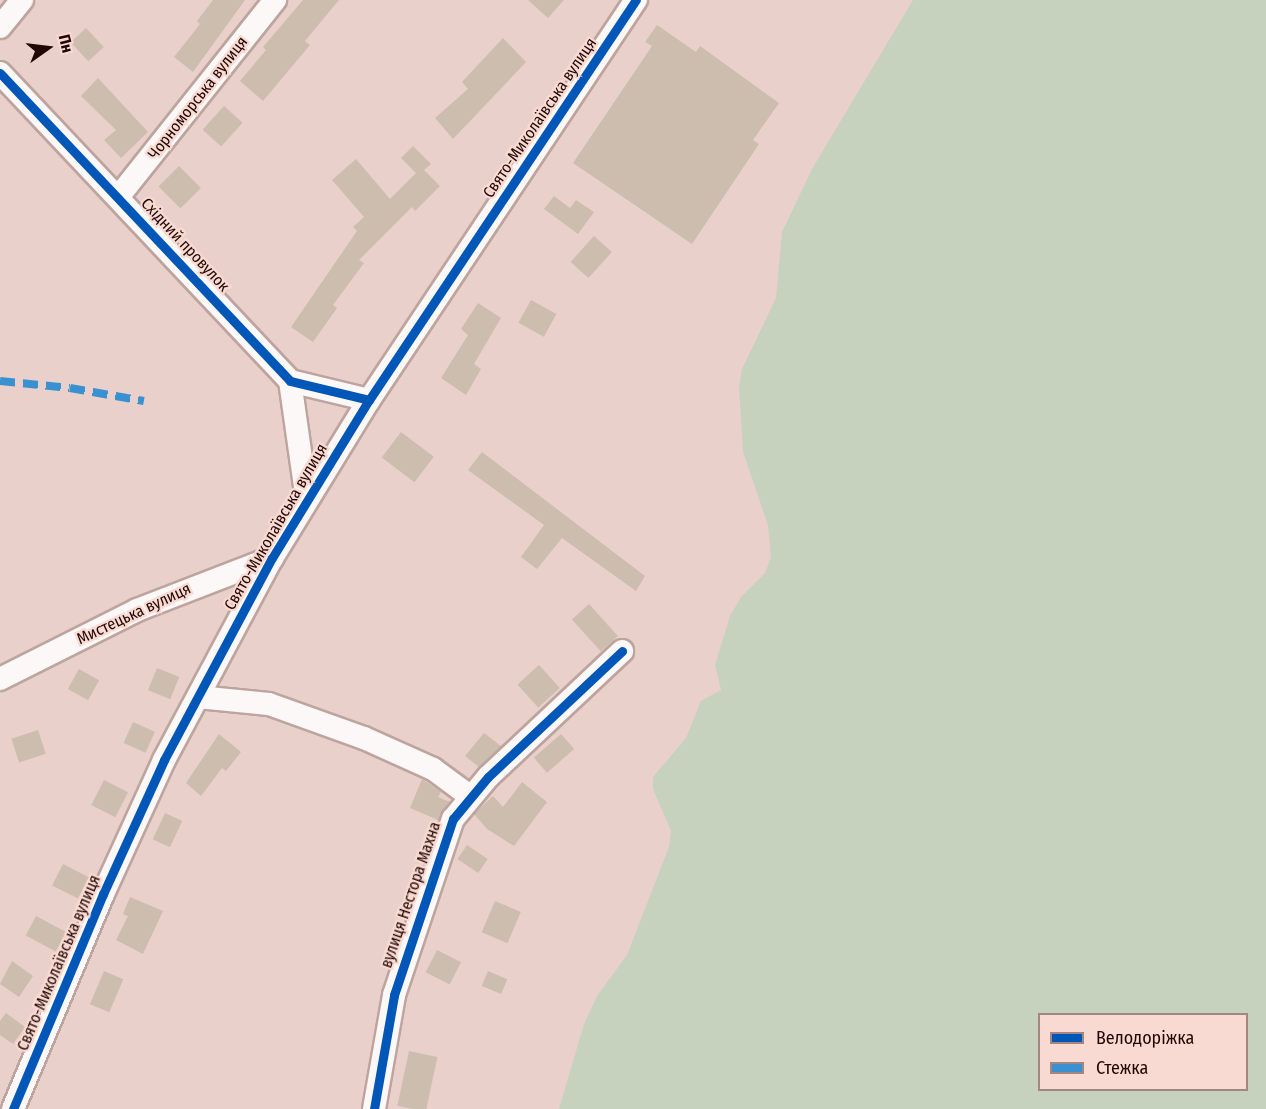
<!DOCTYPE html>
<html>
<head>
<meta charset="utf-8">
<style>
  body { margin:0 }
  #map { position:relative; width:1266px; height:1109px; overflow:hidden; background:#ead0ca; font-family:"Fira Sans Condensed",sans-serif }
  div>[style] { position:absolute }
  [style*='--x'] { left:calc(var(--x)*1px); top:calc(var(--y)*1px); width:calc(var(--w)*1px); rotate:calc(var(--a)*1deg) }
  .green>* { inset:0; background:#c6d2be }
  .building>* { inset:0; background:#ccbdae; transform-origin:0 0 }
  .roads { filter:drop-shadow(2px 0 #bda49f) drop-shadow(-2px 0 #bda49f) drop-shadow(0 2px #bda49f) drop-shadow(0 -2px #bda49f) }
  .minor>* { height:22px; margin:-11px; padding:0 11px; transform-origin:11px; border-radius:11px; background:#fcf8f7 }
  .quiet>* { height:8px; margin-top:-4px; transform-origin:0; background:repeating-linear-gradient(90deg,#3a91d1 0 15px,transparent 0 23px) }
  .cycleway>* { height:9px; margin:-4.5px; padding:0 4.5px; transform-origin:4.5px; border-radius:4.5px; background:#0057b8 }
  span { translate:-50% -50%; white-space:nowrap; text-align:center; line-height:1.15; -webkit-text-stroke:4.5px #f9dad2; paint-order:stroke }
  .street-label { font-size:16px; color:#200703 }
  .legend { position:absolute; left:1038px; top:1013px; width:210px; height:78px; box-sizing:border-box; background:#f9dad2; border:2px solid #a2867f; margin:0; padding:8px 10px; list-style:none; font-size:18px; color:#200703 }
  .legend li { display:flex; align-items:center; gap:12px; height:30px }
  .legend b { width:30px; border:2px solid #a2867f }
  .north { position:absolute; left:18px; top:18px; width:60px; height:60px; -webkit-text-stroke:4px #f9dad2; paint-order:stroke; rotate:76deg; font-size:16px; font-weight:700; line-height:24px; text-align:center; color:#200703 }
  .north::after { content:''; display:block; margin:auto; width:21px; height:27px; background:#200703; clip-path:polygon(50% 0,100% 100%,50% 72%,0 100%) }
</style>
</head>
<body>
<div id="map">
  <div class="green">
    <i style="clip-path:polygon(evenodd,913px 0,1266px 0,1266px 1109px,559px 1109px,584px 1024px,597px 996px,627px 955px,669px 847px,671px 831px,653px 789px,653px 777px,686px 738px,701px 701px,721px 690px,715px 665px,730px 616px,741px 597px,765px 573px,771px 557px,768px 525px,743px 452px,739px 387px,742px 369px,776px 298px,782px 232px,812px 169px,913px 0,1040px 1014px,1246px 1014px,1246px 1090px,1040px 1090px,1040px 1014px)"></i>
  </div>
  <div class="building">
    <i style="clip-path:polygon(213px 0,245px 0,193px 72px,174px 57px,200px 24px,197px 21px)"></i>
    <i style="clip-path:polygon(303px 0,339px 0,305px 41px,310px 45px,263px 101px,240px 81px,266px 50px,263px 47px)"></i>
    <i style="clip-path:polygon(528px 0,564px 0,548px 18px)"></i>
    <i style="clip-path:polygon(657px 25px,696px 52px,700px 46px,779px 103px,753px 140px,759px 144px,692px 244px,573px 163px,652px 46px,645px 42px)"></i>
    <i style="left:86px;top:28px;width:26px;height:21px;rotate:47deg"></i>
    <i style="clip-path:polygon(503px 38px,526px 62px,453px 139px,435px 118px,468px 89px,462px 82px)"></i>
    <i style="clip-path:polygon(98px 78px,148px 132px,121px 158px,104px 140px,116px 130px,81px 96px)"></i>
    <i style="left:224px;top:106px;width:25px;height:32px;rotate:42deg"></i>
    <i style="clip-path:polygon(413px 146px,431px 164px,424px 170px,440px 186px,415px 211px,412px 207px,359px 260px,364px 263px,333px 305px,337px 308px,313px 342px,291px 327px,357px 231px,353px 227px,364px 217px,332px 180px,356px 159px,390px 199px,416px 173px,401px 158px)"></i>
    <i style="left:179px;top:166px;width:31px;height:29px;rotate:45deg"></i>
    <i style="clip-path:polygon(554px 196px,570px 208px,576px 200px,594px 212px,578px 234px,544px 209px)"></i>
    <i style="left:594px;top:236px;width:24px;height:35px;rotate:42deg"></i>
    <i style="left:531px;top:300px;width:29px;height:26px;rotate:29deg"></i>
    <i style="clip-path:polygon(478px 303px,501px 318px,474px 364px,481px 369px,466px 395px,441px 378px,468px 335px,461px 329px)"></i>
    <i style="left:401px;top:432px;width:41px;height:32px;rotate:37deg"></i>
    <i style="clip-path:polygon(482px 452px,645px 576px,636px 591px,562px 538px,537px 569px,521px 557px,544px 525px,468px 470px)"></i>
    <i style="left:589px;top:604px;width:43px;height:23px;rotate:48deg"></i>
    <i style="left:539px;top:665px;width:31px;height:29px;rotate:48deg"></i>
    <i style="left:157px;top:668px;width:24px;height:24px;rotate:22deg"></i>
    <i style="left:79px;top:669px;width:23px;height:23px;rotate:29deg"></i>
    <i style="left:133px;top:722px;width:24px;height:23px;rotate:24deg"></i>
    <i style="left:38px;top:730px;width:25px;height:28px;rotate:72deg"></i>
    <i style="clip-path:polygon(484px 733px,501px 746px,479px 767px,465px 756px)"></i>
    <i style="clip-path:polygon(219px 734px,241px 752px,226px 771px,222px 768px,201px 796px,186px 783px)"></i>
    <i style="left:561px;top:734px;width:20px;height:36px;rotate:49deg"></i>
    <i style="clip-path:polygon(422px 779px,441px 792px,438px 797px,450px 802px,438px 820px,410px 808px)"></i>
    <i style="left:104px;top:780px;width:27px;height:28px;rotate:27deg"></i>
    <i style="clip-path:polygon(522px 782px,547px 802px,514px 846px,487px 829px,474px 814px,493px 796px,503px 807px)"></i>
    <i style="left:165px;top:813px;width:19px;height:29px;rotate:25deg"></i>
    <i style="left:467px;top:845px;width:25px;height:17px;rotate:34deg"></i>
    <i style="left:63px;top:864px;width:29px;height:24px;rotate:27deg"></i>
    <i style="clip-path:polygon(130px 897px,163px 911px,143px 954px,116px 940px,128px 916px,123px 914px)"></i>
    <i style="left:495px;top:901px;width:28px;height:34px;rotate:23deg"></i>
    <i style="left:36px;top:916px;width:34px;height:22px;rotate:28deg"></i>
    <i style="left:437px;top:950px;width:27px;height:25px;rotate:27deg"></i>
    <i style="clip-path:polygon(12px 961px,33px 976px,19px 997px,0 984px)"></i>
    <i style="left:104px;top:971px;width:21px;height:36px;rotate:23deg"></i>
    <i style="left:488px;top:971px;width:21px;height:16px;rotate:23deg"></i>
    <i style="clip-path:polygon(6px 1013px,25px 1027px,13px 1044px,0 1035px,0 1021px)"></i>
    <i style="left:409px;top:1051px;width:29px;height:56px;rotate:12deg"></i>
  </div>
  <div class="roads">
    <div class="minor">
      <i style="--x:0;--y:27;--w:35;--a:-51"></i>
      <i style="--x:0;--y:73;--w:423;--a:46.7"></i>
      <i style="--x:290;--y:381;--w:81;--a:13.5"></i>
      <i style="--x:119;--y:196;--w:251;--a:-51.5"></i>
      <i style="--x:290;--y:381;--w:120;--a:81.9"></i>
      <i style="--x:0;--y:679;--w:153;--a:-26.7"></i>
      <i style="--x:137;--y:610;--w:145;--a:-21.1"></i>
      <i style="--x:198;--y:697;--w:71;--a:5.6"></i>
      <i style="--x:269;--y:704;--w:101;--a:19.7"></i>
      <i style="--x:364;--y:738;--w:76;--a:24.2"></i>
      <i style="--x:433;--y:769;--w:47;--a:36.4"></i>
      <i style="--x:13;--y:1109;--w:233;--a:-67.3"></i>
      <i style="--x:103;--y:894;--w:147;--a:-65.5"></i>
      <i style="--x:164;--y:760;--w:229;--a:-61.9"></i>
      <i style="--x:272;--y:558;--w:185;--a:-58.5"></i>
      <i style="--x:369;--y:400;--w:481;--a:-56.3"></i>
      <i style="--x:374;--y:1109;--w:116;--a:-80"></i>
      <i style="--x:394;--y:995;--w:186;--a:-71.5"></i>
      <i style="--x:453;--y:819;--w:55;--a:-50.2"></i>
      <i style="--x:488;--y:777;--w:184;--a:-43.2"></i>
    </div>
  </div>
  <div class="quiet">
    <i style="--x:0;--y:381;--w:70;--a:5.7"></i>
    <i style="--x:70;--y:388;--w:75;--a:10"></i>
  </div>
  <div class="cycleway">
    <i style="--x:0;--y:73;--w:423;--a:46.7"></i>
    <i style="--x:290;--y:381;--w:81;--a:13.5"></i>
    <i style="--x:13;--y:1109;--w:233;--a:-67.3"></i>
    <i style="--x:103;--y:894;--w:147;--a:-65.5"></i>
    <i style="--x:164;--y:760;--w:229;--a:-61.9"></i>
    <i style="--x:272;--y:558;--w:185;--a:-58.5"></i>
    <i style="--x:369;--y:400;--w:481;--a:-56.3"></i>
    <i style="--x:374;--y:1109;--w:116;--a:-80"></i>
    <i style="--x:394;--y:995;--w:186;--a:-71.5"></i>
    <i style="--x:453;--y:819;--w:55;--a:-50.2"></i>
    <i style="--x:488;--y:777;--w:184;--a:-43.2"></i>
  </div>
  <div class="street-label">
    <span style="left:198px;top:98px;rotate:-52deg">Чорноморська вулиця</span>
    <span style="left:540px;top:118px;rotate:-56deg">Свято-Миколаївська вулиця</span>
    <span style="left:185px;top:245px;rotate:47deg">Східний провулок</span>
    <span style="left:276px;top:527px;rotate:-60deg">Свято-Миколаївська вулиця</span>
    <span style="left:134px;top:614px;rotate:-25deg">Мистецька вулиця</span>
    <span style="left:411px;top:895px;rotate:-71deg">вулиця Нестора Махна</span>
    <span style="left:59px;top:963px;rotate:-67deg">Свято-Миколаївська вулиця</span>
  </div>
  <ul class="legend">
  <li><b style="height:8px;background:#0057b8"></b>Велодоріжка</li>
  <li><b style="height:8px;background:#3a91d1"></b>Стежка</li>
  </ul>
  <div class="north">Пн</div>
</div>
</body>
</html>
